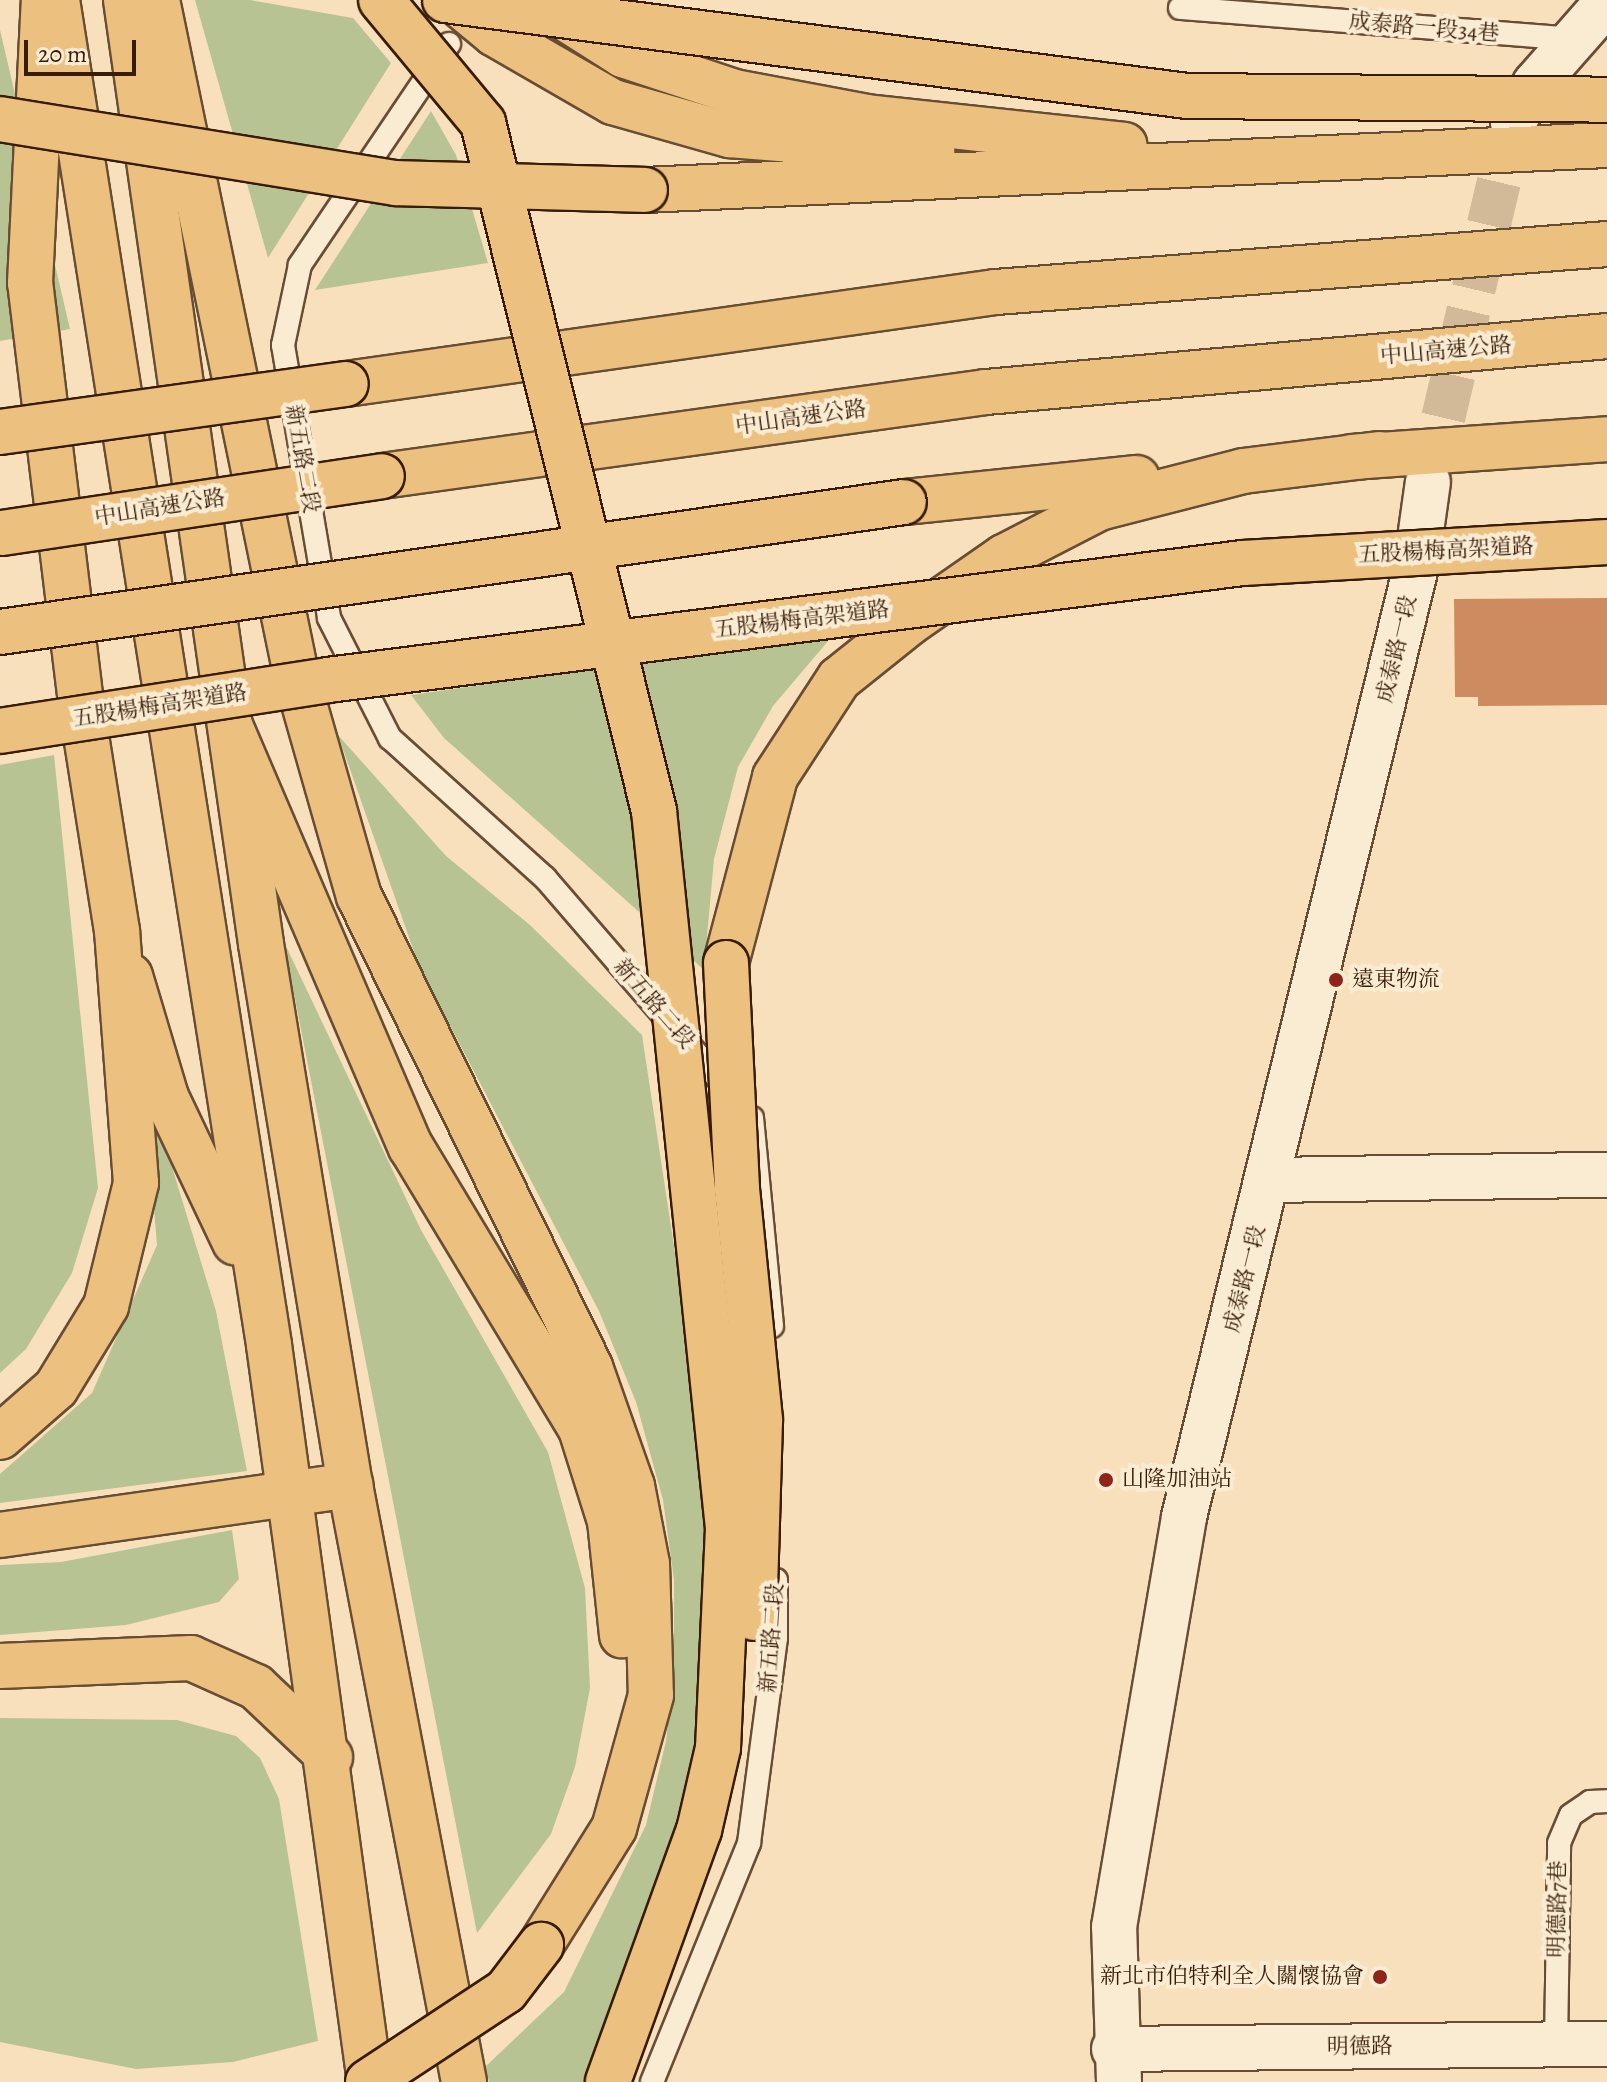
<!DOCTYPE html>
<html>
<head>
<meta charset="utf-8">
<style>
  body { margin:0 }
  #map { position:relative; width:1607px; height:2082px; overflow:hidden; background:#f8e0bc; font-family:Alegreya,"Noto Serif TC",serif }
  div>[style] { position:absolute }
  [style*='--x'] { left:calc(var(--x)*1px); top:calc(var(--y)*1px); width:calc(var(--w)*1px); rotate:calc(var(--a)*1deg) }
  .green>* { inset:0; background:#b8c394 }
  .building>* { inset:0; background:#cf8b60 }
  .secondary-tunnel>* { height:44px; margin-top:-22px; transform-origin:0; background:repeating-linear-gradient(90deg,#d2b998 0 44px,transparent 0 66px) }
  .roads { filter:drop-shadow(2px 0 #684d35) drop-shadow(-2px 0 #684d35) drop-shadow(0 2px #684d35) drop-shadow(0 -2px #684d35) }
  .lane>* { height:22px; margin:-11px; padding:0 11px; transform-origin:11px; border-radius:11px; background:#faebd3 }
  .street>* { height:44px; margin:-22px; padding:0 22px; transform-origin:22px; border-radius:22px; background:#faebd3 }
  .secondary>* { height:44px; margin:-22px; padding:0 22px; transform-origin:22px; border-radius:22px; background:#faebd3 }
  .primary>* { height:44px; margin:-22px; padding:0 22px; transform-origin:22px; border-radius:22px; background:#ecc07e }
  .highway>* { height:44px; margin:-22px; padding:0 22px; transform-origin:22px; border-radius:22px; background:#ecc07e }
  .bridges { filter:drop-shadow(2px 0 #381c08) drop-shadow(-2px 0 #381c08) drop-shadow(0 2px #381c08) drop-shadow(0 -2px #381c08) }
  .highway-bridge>* { height:44px; margin:-22px; padding:0 22px; transform-origin:22px; border-radius:22px; background:#ecc07e }
  .dots>* { width:22px; height:22px; translate:-50% -50%; box-sizing:border-box; border:4px solid #faebd3; border-radius:50% }
  span { translate:-50% -50%; white-space:nowrap; text-align:center; line-height:1.15; -webkit-text-stroke:8px #faebd3; paint-order:stroke }
  .street-label { font-size:22px; color:#381c08 }
  .poi-label { font-size:22px; color:#381c08 }
  .left { translate:0 -50%; text-align:left }
  .right { translate:-100% -50%; text-align:right }
  .scale { position:absolute; left:24px; top:40px; width:112px; height:36px; box-sizing:border-box; border:4px solid #381c08; border-top:0; padding-left:10px; font-size:24px; line-height:28px; white-space:nowrap; color:#381c08; -webkit-text-stroke:6px #faebd3; paint-order:stroke }
</style>
</head>
<body>
<div id="map">
  <div class="green">
    <i style="clip-path:polygon(195px 0,250px 0,353px 18px,391px 63px,268px 258px)"></i>
    <i style="clip-path:polygon(0 30px,70px 329px,0 341px)"></i>
    <i style="clip-path:polygon(431px 111px,456px 155px,488px 263px,315px 290px)"></i>
    <i style="clip-path:polygon(834px 634px,773px 706px,738px 767px,714px 859px,704px 970px,444px 738px,411px 695px)"></i>
    <i style="clip-path:polygon(338px 735px,446px 856px,530px 925px,642px 1035px,706px 1458px,709px 1685px,664px 1870px,597px 2082px,489px 2082px,485px 2067px,564px 1992px,646px 1825px,666px 1741px,674px 1668px,674px 1580px,663px 1500px,636px 1402px,599px 1311px,419px 966px)"></i>
    <i style="clip-path:polygon(54px 755px,98px 1188px,72px 1273px,26px 1349px,0 1373px,0 765px)"></i>
    <i style="clip-path:polygon(284px 942px,421px 1230px,548px 1452px,585px 1588px,590px 1688px,575px 1767px,551px 1834px,477px 1933px)"></i>
    <i style="clip-path:polygon(143px 1072px,216px 1311px,247px 1471px,0 1503px,0 1474px,92px 1393px,157px 1245px)"></i>
    <i style="clip-path:polygon(232px 1530px,239px 1579px,219px 1602px,126px 1625px,0 1635px,0 1565px,61px 1562px)"></i>
    <i style="clip-path:polygon(0 1718px,177px 1720px,236px 1736px,260px 1758px,279px 1799px,318px 2041px,233px 2062px,136px 2069px,0 2042px)"></i>
  </div>
  <div class="building">
    <i style="clip-path:polygon(1607px 598px,1607px 705px,1478px 706px,1478px 697px,1455px 697px,1454px 599px)"></i>
  </div>
  <div class="secondary-tunnel">
    <i style="--x:1428;--y:482;--w:369;--a:-76.7"></i>
  </div>
  <div class="roads">
    <div class="lane">
      <i style="--x:1180;--y:8;--w:394;--a:4.5"></i>
      <i style="--x:449;--y:44;--w:267;--a:124"></i>
      <i style="--x:300;--y:265;--w:82;--a:102"></i>
      <i style="--x:283;--y:345;--w:277;--a:80.4"></i>
      <i style="--x:329;--y:618;--w:135;--a:63.1"></i>
      <i style="--x:390;--y:738;--w:209;--a:42.1"></i>
      <i style="--x:545;--y:878;--w:279;--a:49.2"></i>
      <i style="--x:752;--y:1118;--w:209;--a:84.5"></i>
      <i style="--x:1556;--y:2045;--w:202;--a:-89.1"></i>
      <i style="--x:1559;--y:1843;--w:30;--a:-67"></i>
      <i style="--x:1571;--y:1815;--w:23;--a:-34"></i>
      <i style="--x:1590;--y:1802;--w:17;--a:-3"></i>
      <i style="--x:652;--y:2082;--w:258;--a:-67.9"></i>
      <i style="--x:749;--y:1843;--w:207;--a:-82.5"></i>
      <i style="--x:776;--y:1638;--w:58;--a:-90"></i>
    </div>
    <div class="street">
      <i style="--x:1271;--y:1180;--w:336;--a:-0.9"></i>
      <i style="--x:1114;--y:2049;--w:493;--a:-0.6"></i>
    </div>
    <div class="secondary">
      <i style="--x:1513;--y:123;--w:45;--a:-60.6"></i>
      <i style="--x:1535;--y:84;--w:109;--a:-48.7"></i>
      <i style="--x:1119;--y:2082;--w:155;--a:-91.8"></i>
      <i style="--x:1114;--y:1927;--w:416;--a:-80.3"></i>
      <i style="--x:1184;--y:1517;--w:978;--a:-76.28"></i>
      <i style="--x:1416;--y:567;--w:86;--a:-82"></i>
    </div>
    <div class="primary">
      <i style="--x:57;--y:0;--w:1362;--a:81.04"></i>
      <i style="--x:269;--y:1345;--w:744;--a:82.2"></i>
      <i style="--x:126;--y:0;--w:954;--a:81.86"></i>
      <i style="--x:261;--y:944;--w:548;--a:80.66"></i>
      <i style="--x:350;--y:1485;--w:608;--a:79.19"></i>
      <i style="--x:130;--y:976;--w:126;--a:73.4"></i>
      <i style="--x:166;--y:1097;--w:161;--a:64.6"></i>
    </div>
    <div class="highway">
      <i style="--x:157;--y:0;--w:693;--a:78.35"></i>
      <i style="--x:297;--y:679;--w:226;--a:74.1"></i>
      <i style="--x:359;--y:896;--w:525;--a:63.87"></i>
      <i style="--x:590;--y:1367;--w:126;--a:70.6"></i>
      <i style="--x:632;--y:1486;--w:79;--a:79.1"></i>
      <i style="--x:647;--y:1564;--w:131;--a:88.3"></i>
      <i style="--x:651;--y:1695;--w:138;--a:105.5"></i>
      <i style="--x:614;--y:1828;--w:138;--a:122"></i>
      <i style="--x:454;--y:0;--w:53;--a:39.7"></i>
      <i style="--x:495;--y:34;--w:136;--a:30"></i>
      <i style="--x:613;--y:102;--w:121;--a:15.9"></i>
      <i style="--x:729;--y:135;--w:204;--a:4.5"></i>
      <i style="--x:552;--y:10;--w:84;--a:32.4"></i>
      <i style="--x:623;--y:55;--w:118;--a:18.3"></i>
      <i style="--x:735;--y:92;--w:134;--a:10.7"></i>
      <i style="--x:867;--y:117;--w:259;--a:6.2"></i>
      <i style="--x:645;--y:190;--w:963;--a:-2.68"></i>
      <i style="--x:346;--y:384;--w:656;--a:-8.06"></i>
      <i style="--x:996;--y:292;--w:613;--a:-4.49"></i>
      <i style="--x:1352;--y:457;--w:256;--a:-4"></i>
      <i style="--x:382;--y:476;--w:610;--a:-7.92"></i>
      <i style="--x:986;--y:392;--w:624;--a:-5.15"></i>
      <i style="--x:904;--y:502;--w:234;--a:-5.9"></i>
      <i style="--x:231;--y:728;--w:456;--a:66.8"></i>
      <i style="--x:411;--y:1147;--w:329;--a:58.9"></i>
      <i style="--x:581;--y:1429;--w:96;--a:72.5"></i>
      <i style="--x:610;--y:1521;--w:115;--a:84"></i>
      <i style="--x:726;--y:963;--w:192;--a:-75.2"></i>
      <i style="--x:775;--y:777;--w:117;--a:-56.9"></i>
      <i style="--x:839;--y:679;--w:90;--a:-38.7"></i>
      <i style="--x:909;--y:623;--w:116;--a:-34.8"></i>
      <i style="--x:1004;--y:557;--w:107;--a:-27.3"></i>
      <i style="--x:1099;--y:508;--w:149;--a:-14.4"></i>
      <i style="--x:1243;--y:471;--w:137;--a:-7.1"></i>
      <i style="--x:0;--y:1437;--w:74;--a:-41.2"></i>
      <i style="--x:56;--y:1388;--w:96;--a:-58.6"></i>
      <i style="--x:106;--y:1306;--w:127;--a:-76.3"></i>
      <i style="--x:136;--y:1183;--w:253;--a:-94.3"></i>
      <i style="--x:117;--y:931;--w:231;--a:-99"></i>
      <i style="--x:81;--y:703;--w:423;--a:-96.9"></i>
      <i style="--x:30;--y:283;--w:283;--a:-87.2"></i>
      <i style="--x:0;--y:1535;--w:354;--a:-8.1"></i>
      <i style="--x:0;--y:1666;--w:191;--a:-2.4"></i>
      <i style="--x:191;--y:1658;--w:71;--a:24"></i>
      <i style="--x:256;--y:1687;--w:102;--a:43.4"></i>
    </div>
  </div>
  <div class="bridges">
    <div class="highway-bridge">
      <i style="--x:381;--y:0;--w:160;--a:50.3"></i>
      <i style="--x:483;--y:123;--w:709;--a:76.04"></i>
      <i style="--x:654;--y:811;--w:721;--a:84.11"></i>
      <i style="--x:728;--y:1528;--w:220;--a:92.6"></i>
      <i style="--x:718;--y:1748;--w:84;--a:103"></i>
      <i style="--x:699;--y:1830;--w:268;--a:109.9"></i>
      <i style="--x:445;--y:0;--w:748;--a:7.37"></i>
      <i style="--x:1187;--y:96;--w:420;--a:0.5"></i>
      <i style="--x:0;--y:119;--w:401;--a:9.2"></i>
      <i style="--x:396;--y:183;--w:249;--a:1.6"></i>
      <i style="--x:0;--y:432;--w:349;--a:-7.9"></i>
      <i style="--x:2;--y:533;--w:384;--a:-8.5"></i>
      <i style="--x:0;--y:632;--w:913;--a:-8.18"></i>
      <i style="--x:0;--y:731;--w:332;--a:-8.8"></i>
      <i style="--x:328;--y:680;--w:922;--a:-7.29"></i>
      <i style="--x:1243;--y:563;--w:365;--a:-3.3"></i>
      <i style="--x:726;--y:963;--w:226;--a:87.2"></i>
      <i style="--x:737;--y:1189;--w:233;--a:84.3"></i>
      <i style="--x:760;--y:1421;--w:197;--a:91.7"></i>
      <i style="--x:368;--y:2082;--w:165;--a:-33.4"></i>
      <i style="--x:506;--y:1991;--w:58;--a:-52.7"></i>
    </div>
  </div>
  <div class="dots">
    <i style="left:1336px;top:980px;background:#8f2418"></i>
    <i style="left:1106px;top:1480px;background:#8f2418"></i>
    <i style="left:1380px;top:1977px;background:#8f2418"></i>
  </div>
  <div class="street-label">
    <span style="left:1424px;top:28px;rotate:5deg">成泰路一段34巷</span>
    <span style="left:1446px;top:351px;rotate:-5deg">中山高速公路</span>
    <span style="left:801px;top:418px;rotate:-8deg">中山高速公路</span>
    <span style="left:302px;top:459px;rotate:80deg">新五路二段</span>
    <span style="left:160px;top:508px;rotate:-9deg">中山高速公路</span>
    <span style="left:1446px;top:551px;rotate:-3deg">五股楊梅高架道路</span>
    <span style="left:802px;top:620px;rotate:-7deg">五股楊梅高架道路</span>
    <span style="left:1397px;top:649px;rotate:-77deg">成泰路一段</span>
    <span style="left:160px;top:706px;rotate:-9deg">五股楊梅高架道路</span>
    <span style="left:654px;top:1004px;rotate:49deg">新五路二段</span>
    <span style="left:1245px;top:1279px;rotate:-76deg">成泰路一段</span>
    <span style="left:772px;top:1638px;rotate:-86deg">新五路二段</span>
    <span style="left:1558px;top:1909px;rotate:-89deg">明德路7巷</span>
    <span style="left:1360px;top:2047px;rotate:-1deg">明德路</span>
  </div>
  <div class="poi-label">
    <span class="left" style="left:1352px;top:980px">遠東物流</span>
    <span class="left" style="left:1122px;top:1480px">山隆加油站</span>
    <span class="right" style="left:1364px;top:1977px">新北市伯特利全人關懷協會</span>
  </div>
  <div class="scale">20 m</div>
</div>
</body>
</html>
